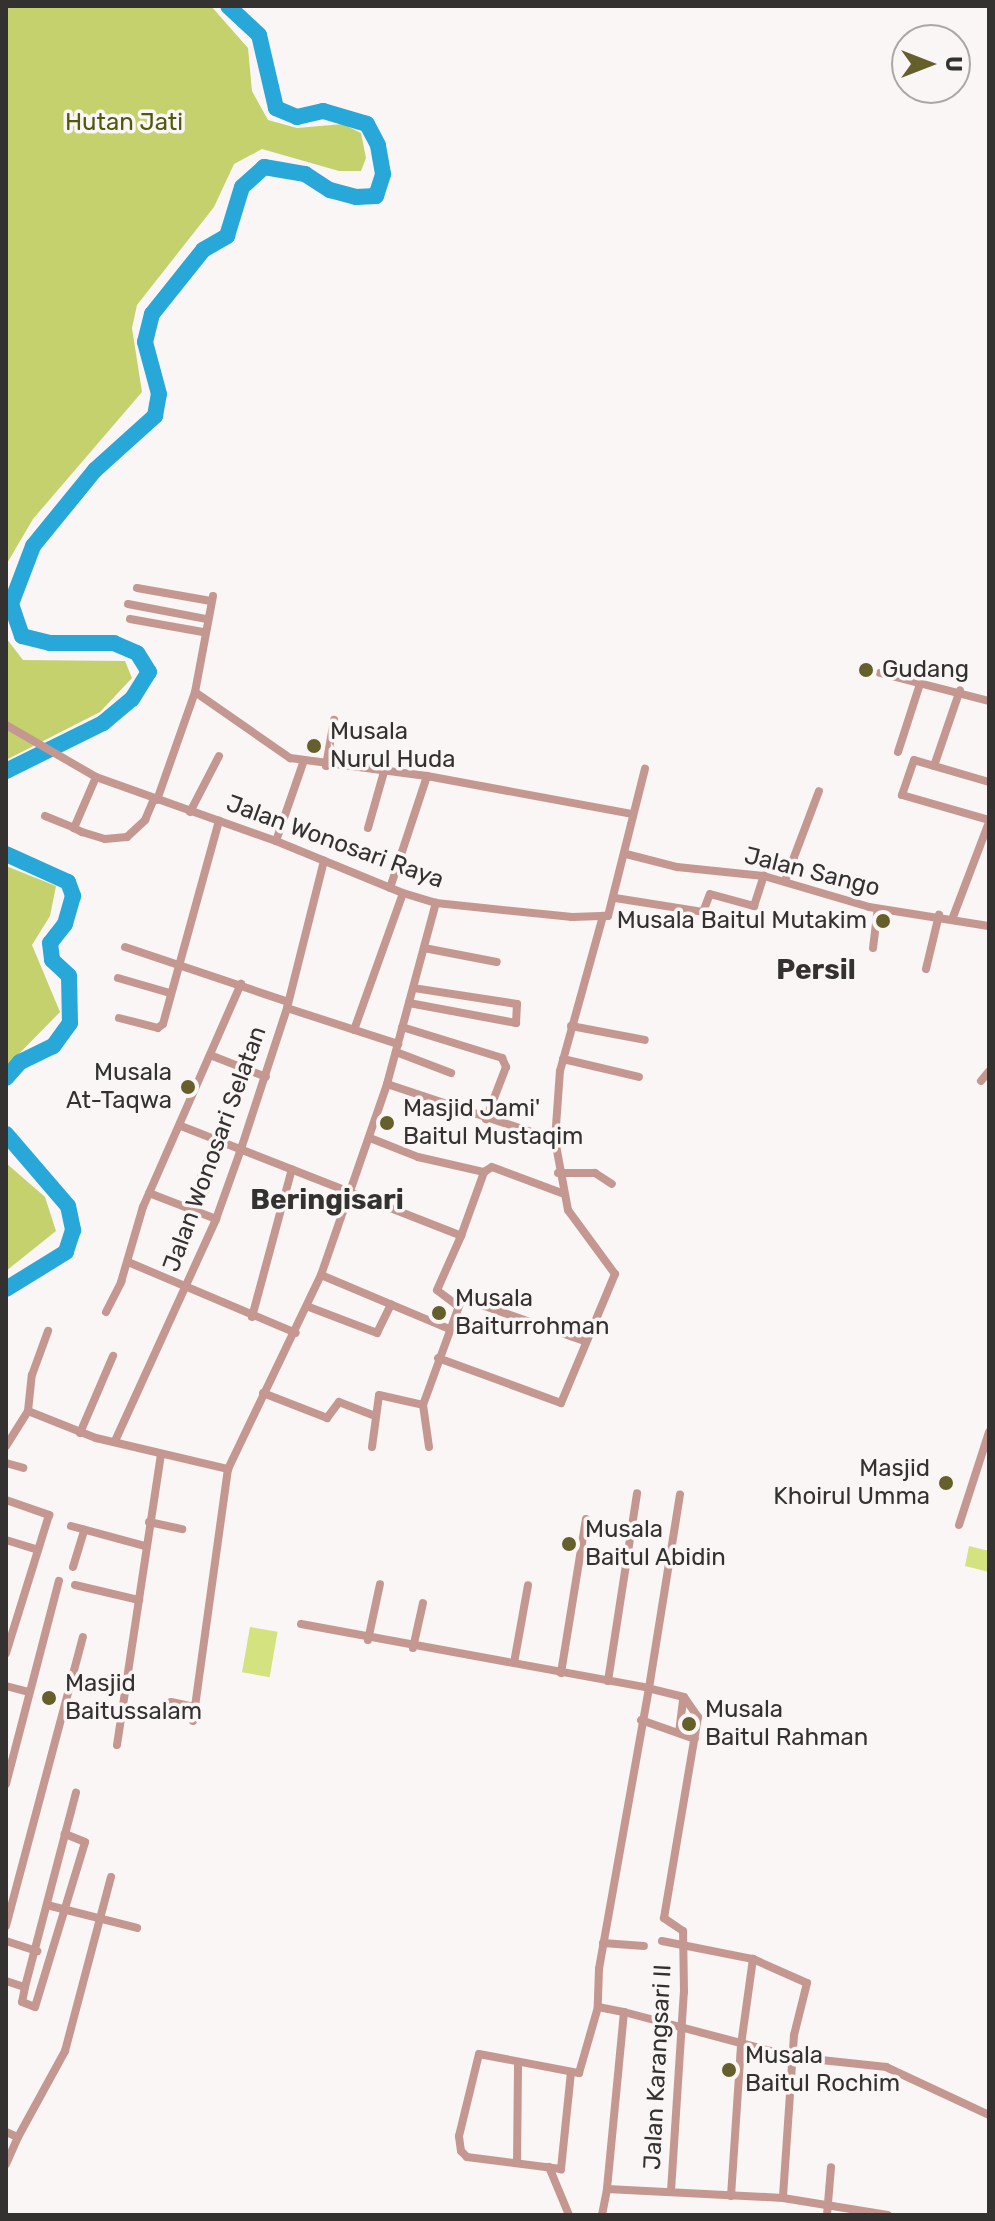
<!DOCTYPE html>
<html>
<head>
<meta charset="utf-8">
<style>
  body { margin:0 }
  #map { position:relative; width:995px; height:2221px; overflow:hidden; background:#f9f6f5; font-family:Rubik,sans-serif }
  div>[style] { position:absolute }
  [style*='--x'] { left:calc(var(--x)*1px); top:calc(var(--y)*1px); width:calc(var(--w)*1px); rotate:calc(var(--a)*1deg) }
  .green>* { inset:0; background:#d5e280; transform-origin:0 0 }
  .forest>* { inset:0; background:#c5d16c }
  .river>* { height:16px; margin:-8px; padding:0 8px; transform-origin:8px; border-radius:8px; background:#28a7d9 }
  .street>* { height:8px; margin:-4px; padding:0 4px; transform-origin:4px; border-radius:4px; background:#c59791 }
  .dots>* { width:22px; height:22px; translate:-50% -50%; box-sizing:border-box; border:4px solid #f9f6f5; border-radius:50% }
  span { translate:-50% -50%; white-space:nowrap; text-align:center; line-height:1.15; -webkit-text-stroke:7px #f9f6f5; paint-order:stroke }
  .park-label { font-size:24px; color:#52590c }
  .poi-label { font-size:24px; color:#333231 }
  .left { translate:0 -50%; text-align:left }
  .right { translate:-100% -50%; text-align:right }
  .street-label { font-size:24px; color:#333231 }
  .quarter-label { font-size:28px; color:#333231; font-weight:700 }
  .frame { position:absolute; inset:0; border:8px solid #333231; pointer-events:none }
  .north { position:absolute; left:891px; top:24px; width:80px; height:80px; box-sizing:border-box; background:#f9f6f5; border:2px solid #aaa8a7; border-radius:50%; rotate:90deg; font-size:22px; font-weight:700; line-height:32px; text-align:center; color:#333231 }
  .north::after { content:''; display:block; margin:auto; width:28px; height:36px; background:#655f2c; clip-path:polygon(50% 0,100% 100%,50% 72%,0 100%) }
</style>
</head>
<body>
<div id="map">
  <div class="green">
    <i style="left:203px;top:1160px;width:17px;height:29px;rotate:21deg"></i>
    <i style="clip-path:polygon(969px 1546px,989px 1551px,989px 1572px,965px 1566px)"></i>
    <i style="left:250px;top:1627px;width:28px;height:46px;rotate:10deg"></i>
  </div>
  <div class="forest">
    <i style="clip-path:polygon(6px 6px,211px 6px,248px 48px,252px 91px,268px 120px,297px 128px,343px 124px,361px 133px,366px 158px,361px 171px,339px 171px,262px 149px,234px 164px,214px 207px,137px 305px,132px 328px,142px 392px,33px 519px,6px 565px)"></i>
    <i style="clip-path:polygon(6px 638px,23px 660px,125px 661px,132px 678px,100px 712px,6px 760px)"></i>
    <i style="clip-path:polygon(6px 866px,56px 886px,50px 916px,32px 945px,60px 1012px,6px 1067px)"></i>
    <i style="clip-path:polygon(6px 1163px,45px 1197px,56px 1231px,6px 1271px)"></i>
  </div>
  <div class="river">
    <i style="--x:6;--y:771;--w:108;--a:-26.3"></i>
    <i style="--x:103;--y:723;--w:38;--a:-40"></i>
    <i style="--x:132;--y:699;--w:32;--a:-58"></i>
    <i style="--x:149;--y:672;--w:22;--a:-122"></i>
    <i style="--x:137;--y:653;--w:25;--a:-157"></i>
    <i style="--x:114;--y:643;--w:64;--a:180"></i>
    <i style="--x:50;--y:643;--w:29;--a:-166"></i>
    <i style="--x:22;--y:636;--w:34;--a:-109"></i>
    <i style="--x:11;--y:604;--w:62;--a:-69.2"></i>
    <i style="--x:33;--y:546;--w:98;--a:-50.8"></i>
    <i style="--x:95;--y:470;--w:81;--a:-42"></i>
    <i style="--x:155;--y:416;--w:22;--a:-80"></i>
    <i style="--x:159;--y:394;--w:54;--a:-105.1"></i>
    <i style="--x:145;--y:342;--w:29;--a:-76"></i>
    <i style="--x:152;--y:314;--w:82;--a:-51.4"></i>
    <i style="--x:203;--y:250;--w:28;--a:-30"></i>
    <i style="--x:227;--y:236;--w:51;--a:-73"></i>
    <i style="--x:242;--y:187;--w:30;--a:-42"></i>
    <i style="--x:264;--y:167;--w:42;--a:9.7"></i>
    <i style="--x:305;--y:174;--w:30;--a:33"></i>
    <i style="--x:330;--y:190;--w:27;--a:15"></i>
    <i style="--x:356;--y:197;--w:20;--a:-3"></i>
    <i style="--x:376;--y:196;--w:23;--a:-72"></i>
    <i style="--x:383;--y:174;--w:29;--a:-100"></i>
    <i style="--x:378;--y:145;--w:24;--a:-118"></i>
    <i style="--x:367;--y:124;--w:46;--a:-163.5"></i>
    <i style="--x:323;--y:111;--w:27;--a:167"></i>
    <i style="--x:297;--y:117;--w:23;--a:-157"></i>
    <i style="--x:276;--y:108;--w:75;--a:-103.1"></i>
    <i style="--x:259;--y:35;--w:42;--a:-136.9"></i>
    <i style="--x:6;--y:854;--w:68;--a:24.3"></i>
    <i style="--x:68;--y:882;--w:15;--a:70"></i>
    <i style="--x:73;--y:896;--w:29;--a:106"></i>
    <i style="--x:65;--y:924;--w:24;--a:128"></i>
    <i style="--x:50;--y:943;--w:17;--a:83"></i>
    <i style="--x:52;--y:960;--w:23;--a:43"></i>
    <i style="--x:69;--y:976;--w:47;--a:88.8"></i>
    <i style="--x:70;--y:1023;--w:29;--a:126"></i>
    <i style="--x:53;--y:1046;--w:37;--a:154"></i>
    <i style="--x:20;--y:1062;--w:21;--a:131"></i>
    <i style="--x:6;--y:1134;--w:95;--a:49.3"></i>
    <i style="--x:68;--y:1206;--w:25;--a:78"></i>
    <i style="--x:73;--y:1230;--w:23;--a:108"></i>
    <i style="--x:66;--y:1252;--w:70;--a:148.3"></i>
  </div>
  <div class="street">
    <i style="--x:137;--y:588;--w:75;--a:10"></i>
    <i style="--x:213;--y:596;--w:98;--a:100.6"></i>
    <i style="--x:195;--y:692;--w:116;--a:34.8"></i>
    <i style="--x:290;--y:758;--w:138;--a:7.5"></i>
    <i style="--x:427;--y:776;--w:208;--a:10.5"></i>
    <i style="--x:128;--y:604;--w:79;--a:10.9"></i>
    <i style="--x:130;--y:619;--w:74;--a:10.1"></i>
    <i style="--x:880;--y:673;--w:113;--a:14.4"></i>
    <i style="--x:6;--y:725;--w:104;--a:30"></i>
    <i style="--x:96;--y:777;--w:191;--a:19.6"></i>
    <i style="--x:276;--y:841;--w:137;--a:22.3"></i>
    <i style="--x:403;--y:893;--w:34;--a:17"></i>
    <i style="--x:436;--y:903;--w:137;--a:5.9"></i>
    <i style="--x:572;--y:917;--w:36;--a:-2"></i>
    <i style="--x:608;--y:916;--w:152;--a:-75.9"></i>
    <i style="--x:898;--y:752;--w:75;--a:-72.1"></i>
    <i style="--x:326;--y:766;--w:47;--a:-80.1"></i>
    <i style="--x:934;--y:766;--w:80;--a:-71.1"></i>
    <i style="--x:96;--y:777;--w:56;--a:113.3"></i>
    <i style="--x:74;--y:828;--w:9;--a:27"></i>
    <i style="--x:82;--y:832;--w:24;--a:17"></i>
    <i style="--x:105;--y:839;--w:22;--a:-5"></i>
    <i style="--x:127;--y:837;--w:25;--a:-43"></i>
    <i style="--x:145;--y:820;--w:23;--a:-67"></i>
    <i style="--x:989;--y:782;--w:78;--a:-163.7"></i>
    <i style="--x:914;--y:760;--w:37;--a:109"></i>
    <i style="--x:902;--y:795;--w:91;--a:16"></i>
    <i style="--x:157;--y:800;--w:114;--a:-70.6"></i>
    <i style="--x:190;--y:812;--w:63;--a:-62.6"></i>
    <i style="--x:45;--y:816;--w:31;--a:22"></i>
    <i style="--x:368;--y:828;--w:58;--a:-74.1"></i>
    <i style="--x:276;--y:841;--w:83;--a:-70.9"></i>
    <i style="--x:626;--y:854;--w:53;--a:14.3"></i>
    <i style="--x:677;--y:867;--w:87;--a:5.9"></i>
    <i style="--x:764;--y:876;--w:109;--a:16.4"></i>
    <i style="--x:869;--y:907;--w:121;--a:9"></i>
    <i style="--x:785;--y:881;--w:96;--a:-69.3"></i>
    <i style="--x:390;--y:888;--w:118;--a:-71.7"></i>
    <i style="--x:615;--y:898;--w:89;--a:9"></i>
    <i style="--x:703;--y:912;--w:19;--a:-69"></i>
    <i style="--x:710;--y:894;--w:46;--a:15.3"></i>
    <i style="--x:754;--y:906;--w:32;--a:-72"></i>
    <i style="--x:953;--y:917;--w:102;--a:-69.2"></i>
    <i style="--x:125;--y:947;--w:172;--a:18.6"></i>
    <i style="--x:424;--y:948;--w:74;--a:10.9"></i>
    <i style="--x:873;--y:948;--w:39;--a:-83"></i>
    <i style="--x:926;--y:969;--w:56;--a:-76.5"></i>
    <i style="--x:118;--y:978;--w:54;--a:16.1"></i>
    <i style="--x:409;--y:1003;--w:109;--a:10.6"></i>
    <i style="--x:516;--y:1023;--w:19;--a:-87"></i>
    <i style="--x:517;--y:1004;--w:104;--a:-171.2"></i>
    <i style="--x:287;--y:1008;--w:117;--a:18"></i>
    <i style="--x:119;--y:1018;--w:40;--a:14.4"></i>
    <i style="--x:158;--y:1028;--w:6;--a:-39"></i>
    <i style="--x:163;--y:1024;--w:211;--a:-74.6"></i>
    <i style="--x:571;--y:1026;--w:75;--a:10.7"></i>
    <i style="--x:402;--y:1027;--w:105;--a:17.2"></i>
    <i style="--x:502;--y:1058;--w:10;--a:66"></i>
    <i style="--x:506;--y:1067;--w:56;--a:111"></i>
    <i style="--x:354;--y:1030;--w:145;--a:-70.3"></i>
    <i style="--x:396;--y:1052;--w:59;--a:20.9"></i>
    <i style="--x:210;--y:1055;--w:60;--a:21.4"></i>
    <i style="--x:563;--y:1059;--w:78;--a:13.3"></i>
    <i style="--x:981;--y:1081;--w:13;--a:-51"></i>
    <i style="--x:387;--y:1084;--w:177;--a:18.4"></i>
    <i style="--x:181;--y:1126;--w:301;--a:21.4"></i>
    <i style="--x:461;--y:1236;--w:68;--a:-70.2"></i>
    <i style="--x:370;--y:1138;--w:52;--a:21.6"></i>
    <i style="--x:418;--y:1157;--w:68;--a:12.8"></i>
    <i style="--x:484;--y:1172;--w:9;--a:-32"></i>
    <i style="--x:492;--y:1167;--w:75;--a:20.4"></i>
    <i style="--x:558;--y:1173;--w:37;--a:0"></i>
    <i style="--x:595;--y:1173;--w:20;--a:33"></i>
    <i style="--x:149;--y:1193;--w:72;--a:21.2"></i>
    <i style="--x:128;--y:1262;--w:182;--a:22.9"></i>
    <i style="--x:321;--y:1275;--w:137;--a:22.8"></i>
    <i style="--x:458;--y:1306;--w:26;--a:-143"></i>
    <i style="--x:437;--y:1290;--w:59;--a:-66"></i>
    <i style="--x:309;--y:1307;--w:73;--a:20.9"></i>
    <i style="--x:377;--y:1333;--w:32;--a:-64"></i>
    <i style="--x:106;--y:1312;--w:34;--a:-63"></i>
    <i style="--x:121;--y:1282;--w:78;--a:-73.7"></i>
    <i style="--x:143;--y:1207;--w:244;--a:-66.3"></i>
    <i style="--x:252;--y:1317;--w:153;--a:-74.9"></i>
    <i style="--x:438;--y:1358;--w:131;--a:20.1"></i>
    <i style="--x:561;--y:1403;--w:140;--a:-67.3"></i>
    <i style="--x:615;--y:1274;--w:79;--a:-126.3"></i>
    <i style="--x:568;--y:1210;--w:71;--a:-100.5"></i>
    <i style="--x:555;--y:1140;--w:69;--a:-85.9"></i>
    <i style="--x:560;--y:1071;--w:161;--a:-74.5"></i>
    <i style="--x:263;--y:1393;--w:69;--a:21.3"></i>
    <i style="--x:327;--y:1418;--w:20;--a:-53"></i>
    <i style="--x:339;--y:1402;--w:36;--a:21"></i>
    <i style="--x:28;--y:1411;--w:73;--a:21.7"></i>
    <i style="--x:96;--y:1438;--w:136;--a:13.2"></i>
    <i style="--x:80;--y:1433;--w:84;--a:-66.8"></i>
    <i style="--x:115;--y:1441;--w:244;--a:-65.5"></i>
    <i style="--x:216;--y:1219;--w:71;--a:-70.3"></i>
    <i style="--x:240;--y:1152;--w:151;--a:-71.9"></i>
    <i style="--x:287;--y:1008;--w:152;--a:-75.9"></i>
    <i style="--x:6;--y:1446;--w:41;--a:-57.8"></i>
    <i style="--x:28;--y:1411;--w:36;--a:-84"></i>
    <i style="--x:32;--y:1375;--w:47;--a:-70"></i>
    <i style="--x:372;--y:1447;--w:52;--a:-82.3"></i>
    <i style="--x:379;--y:1395;--w:45;--a:12.8"></i>
    <i style="--x:429;--y:1447;--w:42;--a:-98.1"></i>
    <i style="--x:423;--y:1405;--w:114;--a:-70"></i>
    <i style="--x:462;--y:1298;--w:129;--a:19.4"></i>
    <i style="--x:6;--y:1463;--w:18;--a:16"></i>
    <i style="--x:6;--y:1500;--w:46;--a:19.2"></i>
    <i style="--x:49;--y:1515;--w:145;--a:107.3"></i>
    <i style="--x:149;--y:1522;--w:34;--a:12"></i>
    <i style="--x:959;--y:1525;--w:98;--a:-72.1"></i>
    <i style="--x:71;--y:1526;--w:77;--a:15.1"></i>
    <i style="--x:6;--y:1540;--w:31;--a:17"></i>
    <i style="--x:73;--y:1567;--w:39;--a:-73"></i>
    <i style="--x:75;--y:1585;--w:66;--a:13.2"></i>
    <i style="--x:301;--y:1624;--w:354;--a:10.4"></i>
    <i style="--x:649;--y:1688;--w:285;--a:100.1"></i>
    <i style="--x:599;--y:1969;--w:38;--a:92"></i>
    <i style="--x:598;--y:2007;--w:26;--a:11"></i>
    <i style="--x:624;--y:2012;--w:178;--a:95.5"></i>
    <i style="--x:607;--y:2189;--w:176;--a:2.9"></i>
    <i style="--x:783;--y:2198;--w:106;--a:9.2"></i>
    <i style="--x:368;--y:1640;--w:57;--a:-77.9"></i>
    <i style="--x:413;--y:1648;--w:46;--a:-77.5"></i>
    <i style="--x:514;--y:1663;--w:79;--a:-79.8"></i>
    <i style="--x:561;--y:1673;--w:156;--a:-80.8"></i>
    <i style="--x:608;--y:1681;--w:190;--a:-81.2"></i>
    <i style="--x:6;--y:1686;--w:23;--a:15"></i>
    <i style="--x:171;--y:1702;--w:25;--a:12"></i>
    <i style="--x:641;--y:1720;--w:57;--a:19.4"></i>
    <i style="--x:193;--y:1721;--w:254;--a:-82.1"></i>
    <i style="--x:228;--y:1469;--w:215;--a:-64.4"></i>
    <i style="--x:321;--y:1275;--w:202;--a:-70.9"></i>
    <i style="--x:387;--y:1084;--w:188;--a:-74.9"></i>
    <i style="--x:679;--y:1733;--w:35;--a:-83"></i>
    <i style="--x:117;--y:1745;--w:293;--a:-81.4"></i>
    <i style="--x:6;--y:1784;--w:210;--a:-75.4"></i>
    <i style="--x:47;--y:1905;--w:93;--a:14.3"></i>
    <i style="--x:6;--y:1926;--w:299;--a:-75.1"></i>
    <i style="--x:6;--y:1941;--w:33;--a:18"></i>
    <i style="--x:662;--y:1941;--w:93;--a:11.2"></i>
    <i style="--x:753;--y:1959;--w:59;--a:24"></i>
    <i style="--x:807;--y:1983;--w:54;--a:104"></i>
    <i style="--x:794;--y:2035;--w:163;--a:93.9"></i>
    <i style="--x:603;--y:1943;--w:41;--a:4.2"></i>
    <i style="--x:6;--y:1981;--w:20;--a:18"></i>
    <i style="--x:25;--y:1987;--w:15;--a:101"></i>
    <i style="--x:22;--y:2002;--w:14;--a:21"></i>
    <i style="--x:35;--y:2007;--w:172;--a:-73.1"></i>
    <i style="--x:85;--y:1842;--w:22;--a:-158"></i>
    <i style="--x:25;--y:1987;--w:201;--a:-75.3"></i>
    <i style="--x:624;--y:2012;--w:175;--a:14.9"></i>
    <i style="--x:793;--y:2057;--w:94;--a:6.1"></i>
    <i style="--x:886;--y:2067;--w:114;--a:25"></i>
    <i style="--x:571;--y:2072;--w:98;--a:95.9"></i>
    <i style="--x:561;--y:2169;--w:95;--a:-172.7"></i>
    <i style="--x:467;--y:2157;--w:8;--a:-135"></i>
    <i style="--x:461;--y:2151;--w:15;--a:-98"></i>
    <i style="--x:459;--y:2136;--w:84;--a:-76.3"></i>
    <i style="--x:479;--y:2054;--w:102;--a:10.8"></i>
    <i style="--x:579;--y:2073;--w:69;--a:-73.9"></i>
    <i style="--x:6;--y:2132;--w:13;--a:23"></i>
    <i style="--x:18;--y:2137;--w:98;--a:-61.3"></i>
    <i style="--x:65;--y:2051;--w:180;--a:-75.2"></i>
    <i style="--x:517;--y:2163;--w:101;--a:-89.4"></i>
    <i style="--x:6;--y:2164;--w:30;--a:-66"></i>
    <i style="--x:549;--y:2167;--w:52;--a:67.4"></i>
    <i style="--x:671;--y:2191;--w:199;--a:-86.3"></i>
    <i style="--x:684;--y:1992;--w:61;--a:-90.9"></i>
    <i style="--x:683;--y:1931;--w:23;--a:-146"></i>
    <i style="--x:664;--y:1918;--w:204;--a:-80.4"></i>
    <i style="--x:698;--y:1717;--w:24;--a:-125"></i>
    <i style="--x:684;--y:1697;--w:36;--a:-166"></i>
    <i style="--x:649;--y:1688;--w:196;--a:-80.9"></i>
    <i style="--x:731;--y:2196;--w:151;--a:-86.2"></i>
    <i style="--x:741;--y:2045;--w:87;--a:-82.1"></i>
    <i style="--x:602;--y:2215;--w:26;--a:-79"></i>
    <i style="--x:827;--y:2215;--w:48;--a:-85.2"></i>
  </div>
  <div class="dots">
    <i style="left:866px;top:670px;background:#655f2c"></i>
    <i style="left:314px;top:746px;background:#655f2c"></i>
    <i style="left:883px;top:921px;background:#655f2c"></i>
    <i style="left:188px;top:1087px;background:#655f2c"></i>
    <i style="left:387px;top:1123px;background:#655f2c"></i>
    <i style="left:439px;top:1313px;background:#655f2c"></i>
    <i style="left:946px;top:1483px;background:#655f2c"></i>
    <i style="left:569px;top:1544px;background:#655f2c"></i>
    <i style="left:49px;top:1698px;background:#655f2c"></i>
    <i style="left:689px;top:1724px;background:#655f2c"></i>
    <i style="left:729px;top:2070px;background:#655f2c"></i>
  </div>
  <div class="park-label">
    <span style="left:124px;top:123px">Hutan Jati</span>
  </div>
  <div class="poi-label">
    <span class="left" style="left:882px;top:670px">Gudang</span>
    <span class="left" style="left:330px;top:746px">Musala<br>Nurul Huda</span>
    <span class="right" style="left:867px;top:921px">Musala Baitul Mutakim</span>
    <span class="right" style="left:172px;top:1087px">Musala<br>At-Taqwa</span>
    <span class="left" style="left:403px;top:1123px">Masjid Jami'<br>Baitul Mustaqim</span>
    <span class="left" style="left:455px;top:1313px">Musala<br>Baiturrohman</span>
    <span class="right" style="left:930px;top:1483px">Masjid<br>Khoirul Umma</span>
    <span class="left" style="left:585px;top:1544px">Musala<br>Baitul Abidin</span>
    <span class="left" style="left:65px;top:1698px">Masjid<br>Baitussalam</span>
    <span class="left" style="left:705px;top:1724px">Musala<br>Baitul Rahman</span>
    <span class="left" style="left:745px;top:2070px">Musala<br>Baitul Rochim</span>
  </div>
  <div class="street-label">
    <span style="left:335px;top:842px;rotate:20deg">Jalan Wonosari Raya</span>
    <span style="left:812px;top:872px;rotate:14deg">Jalan Sango</span>
    <span style="left:215px;top:1149px;rotate:-70deg">Jalan Wonosari Selatan</span>
    <span style="left:658px;top:2067px;rotate:-87deg">Jalan Karangsari II</span>
  </div>
  <div class="quarter-label">
    <span style="left:816px;top:970px">Persil</span>
    <span style="left:327px;top:1200px">Beringisari</span>
  </div>
  <div class="frame"></div>
  <div class="north">U</div>
</div>
</body>
</html>
